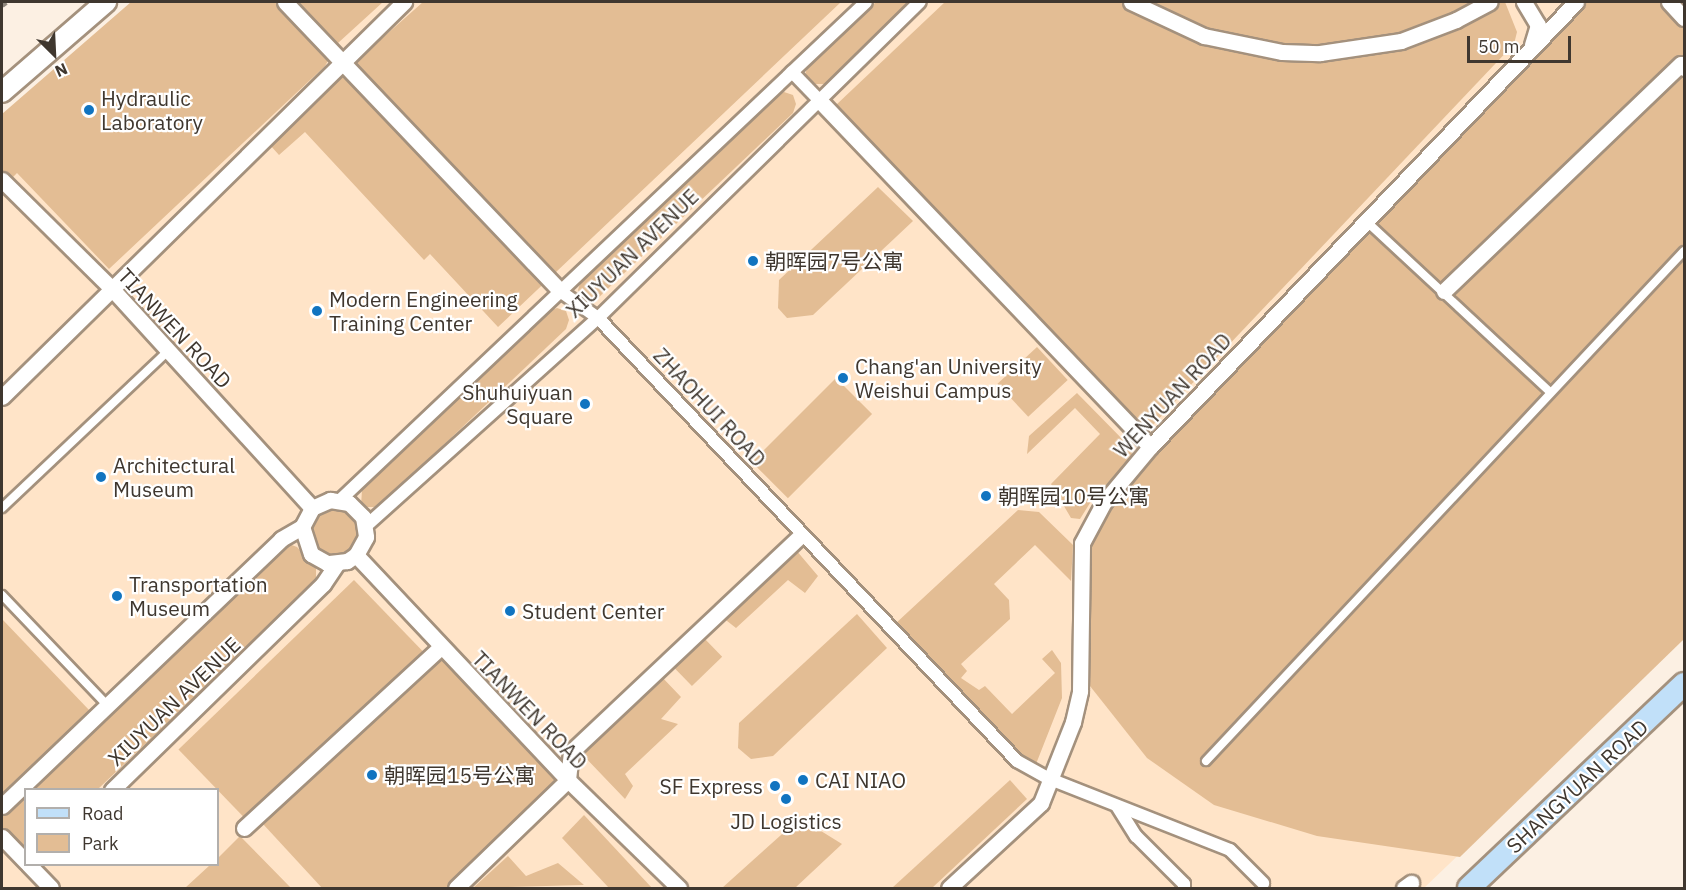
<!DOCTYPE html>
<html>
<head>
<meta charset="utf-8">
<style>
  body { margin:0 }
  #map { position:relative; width:1686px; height:890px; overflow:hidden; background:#fcf0e3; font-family:"IBM Plex Sans","Noto Sans SC",sans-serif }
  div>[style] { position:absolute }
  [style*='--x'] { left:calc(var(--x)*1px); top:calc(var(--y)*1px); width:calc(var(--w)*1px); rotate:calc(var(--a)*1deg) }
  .built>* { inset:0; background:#ffe4c8 }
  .green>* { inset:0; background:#e3bd94; transform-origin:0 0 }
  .round { border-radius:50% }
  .roads { filter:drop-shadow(2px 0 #a4917d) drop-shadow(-2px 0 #a4917d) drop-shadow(0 2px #a4917d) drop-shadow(0 -2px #a4917d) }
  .service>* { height:8px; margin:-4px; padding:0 4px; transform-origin:4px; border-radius:4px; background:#fff }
  .pedestrian>* { height:12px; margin:-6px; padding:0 6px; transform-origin:6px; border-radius:6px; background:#fff }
  .minor>* { height:15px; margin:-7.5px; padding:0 7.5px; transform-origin:7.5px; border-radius:7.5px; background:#fff }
  .tertiary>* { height:20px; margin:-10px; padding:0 10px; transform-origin:10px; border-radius:10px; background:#fff }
  .secondary>* { height:22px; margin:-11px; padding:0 11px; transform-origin:11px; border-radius:11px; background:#c1e0f9 }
  .rail>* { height:4.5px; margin-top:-2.25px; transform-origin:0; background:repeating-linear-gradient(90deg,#8f867b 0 9px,transparent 0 13.5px) }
  .dots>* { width:16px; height:16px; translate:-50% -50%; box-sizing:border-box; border:3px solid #fff; border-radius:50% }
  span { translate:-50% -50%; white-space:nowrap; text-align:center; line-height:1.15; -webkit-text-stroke:4.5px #fff; paint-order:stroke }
  .poi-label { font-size:21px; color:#3f372f }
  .left { translate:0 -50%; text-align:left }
  .right { translate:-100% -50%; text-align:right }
  .street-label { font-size:21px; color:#3f372f }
  .frame { position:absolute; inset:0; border:3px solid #3f372f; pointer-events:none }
  .legend { position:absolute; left:24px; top:788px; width:195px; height:78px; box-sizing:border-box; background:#fff; border:2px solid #b2afac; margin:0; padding:8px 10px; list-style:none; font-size:18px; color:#3f372f }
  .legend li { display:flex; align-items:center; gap:12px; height:30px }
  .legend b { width:30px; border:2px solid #b2afac }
  .north { position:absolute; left:24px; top:24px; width:60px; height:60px; -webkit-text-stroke:4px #fff; paint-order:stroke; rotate:156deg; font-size:16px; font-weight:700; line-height:24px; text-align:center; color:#3f372f }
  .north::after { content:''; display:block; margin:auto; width:21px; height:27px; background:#3f372f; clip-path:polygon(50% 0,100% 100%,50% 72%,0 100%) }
  .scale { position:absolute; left:1467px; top:36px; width:104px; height:27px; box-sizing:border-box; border:3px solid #3f372f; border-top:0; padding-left:8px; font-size:18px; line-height:21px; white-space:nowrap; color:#3f372f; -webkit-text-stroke:4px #fff; paint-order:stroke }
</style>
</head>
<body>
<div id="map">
  <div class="built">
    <i style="clip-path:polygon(evenodd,133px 2px,1684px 2px,1684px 639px,1424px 888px,2px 888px,2px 116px,133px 2px,26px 790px,218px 790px,218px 864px,26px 864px,26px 790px)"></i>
  </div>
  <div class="green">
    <i style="clip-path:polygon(131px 2px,383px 2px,338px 43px,325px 66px,109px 269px,17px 173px,10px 180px,2px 171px,2px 114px)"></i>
    <i style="clip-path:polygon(423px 2px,841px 2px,498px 327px,430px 254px,424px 260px,305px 132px,279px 155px,270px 145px,271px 137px)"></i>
    <i style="clip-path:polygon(876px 2px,912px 2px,825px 84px,808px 84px,805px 75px,808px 65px)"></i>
    <i style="clip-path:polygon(945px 2px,1505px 2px,1517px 32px,1514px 44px,1152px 426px,1140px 426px,836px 105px)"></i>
    <i style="clip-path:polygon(1585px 2px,1684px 2px,1684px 639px,1460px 857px,1317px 836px,1214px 805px,1147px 758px,1086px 681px,1085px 596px,1091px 545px,1110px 503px)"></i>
    <i style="clip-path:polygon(784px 92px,793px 95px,796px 104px,793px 113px,597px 299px,580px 298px,578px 290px,581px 280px,775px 95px)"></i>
    <i style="clip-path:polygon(878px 187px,913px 221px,813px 315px,787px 318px,778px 308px,779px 280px)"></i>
    <i style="clip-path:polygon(557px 308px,566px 311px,569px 320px,566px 329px,378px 507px,361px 507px,362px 489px,549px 311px)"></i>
    <i style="left:1037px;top:347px;width:45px;height:54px;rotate:47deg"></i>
    <i style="left:836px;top:378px;width:51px;height:119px;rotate:45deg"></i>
    <i style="clip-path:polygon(1077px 393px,1133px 450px,1131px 461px,1095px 495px,1080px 519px,1071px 518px,1051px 484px,1100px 434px,1075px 408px,1027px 454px,1029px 436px)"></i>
    <i class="round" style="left:310px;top:507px;width:50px;height:50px"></i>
    <i style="clip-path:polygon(1018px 510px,1039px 512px,1073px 545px,1071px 581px,1035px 545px,994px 584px,1009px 600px,1010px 619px,961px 664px,967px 671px,961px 678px,979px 690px,985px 686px,1012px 714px,1055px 673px,1042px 659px,1052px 650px,1061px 663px,1062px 698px,1036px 764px,1022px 758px,895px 624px)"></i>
    <i style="clip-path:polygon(289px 544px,297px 547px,316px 567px,316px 582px,98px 789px,26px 790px,25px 856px,2px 839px,2px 812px)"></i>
    <i style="clip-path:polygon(796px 550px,818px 576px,805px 593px,788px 580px,736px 628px,722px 617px)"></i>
    <i style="left:354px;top:580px;width:100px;height:244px;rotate:46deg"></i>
    <i style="clip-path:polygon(857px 614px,887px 648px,773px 756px,751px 759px,738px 748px,739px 723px)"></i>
    <i style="clip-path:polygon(2px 619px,90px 711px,2px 795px)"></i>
    <i style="left:702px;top:636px;width:29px;height:42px;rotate:46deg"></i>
    <i style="clip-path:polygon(439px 654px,559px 782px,447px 888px,322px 888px,263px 824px)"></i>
    <i style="clip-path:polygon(660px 675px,681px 697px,661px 719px,678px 724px,625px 774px,633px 786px,625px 799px,580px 752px)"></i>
    <i style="clip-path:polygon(1010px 780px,1027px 799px,932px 888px,892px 888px)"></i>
    <i style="clip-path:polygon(584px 815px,652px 888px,609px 888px,562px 838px)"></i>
    <i style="clip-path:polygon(800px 818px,842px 844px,795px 888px,722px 888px)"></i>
    <i style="clip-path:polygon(240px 836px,291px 888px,185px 888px,210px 865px,218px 864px,218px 858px)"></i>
    <i style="clip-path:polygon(508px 856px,526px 876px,558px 863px,584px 885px,473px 888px)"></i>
  </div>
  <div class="roads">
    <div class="service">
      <i style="--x:1366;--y:221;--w:251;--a:42.9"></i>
      <i style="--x:2;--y:508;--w:228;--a:-43.4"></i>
      <i style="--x:2;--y:595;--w:152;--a:46.3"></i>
      <i style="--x:1206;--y:761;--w:699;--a:-46.86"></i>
    </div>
    <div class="pedestrian">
      <i style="--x:792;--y:72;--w:37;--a:46"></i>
      <i style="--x:560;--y:291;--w:47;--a:35.4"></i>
      <i style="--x:598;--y:318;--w:610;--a:46.59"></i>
      <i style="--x:1017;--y:761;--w:38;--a:29"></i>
      <i style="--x:1050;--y:779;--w:193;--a:21.5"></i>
      <i style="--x:1230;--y:850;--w:47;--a:45"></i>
      <i style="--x:340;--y:500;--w:724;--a:-43.43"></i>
      <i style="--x:366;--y:526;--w:312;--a:-41.9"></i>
      <i style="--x:598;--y:318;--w:451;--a:-44.5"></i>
      <i style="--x:1117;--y:806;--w:36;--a:58"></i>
      <i style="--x:1136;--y:836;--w:68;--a:45"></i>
      <i style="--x:1184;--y:884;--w:4;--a:90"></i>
    </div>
    <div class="minor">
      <i style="--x:285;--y:2;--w:399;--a:46.4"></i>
      <i style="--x:1131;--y:2;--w:81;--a:25"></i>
      <i style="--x:1204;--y:36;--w:80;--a:11.6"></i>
      <i style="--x:1282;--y:52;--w:38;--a:2"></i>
      <i style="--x:1320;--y:53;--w:82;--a:-8.4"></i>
      <i style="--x:1401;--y:41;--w:59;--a:-20.9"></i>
      <i style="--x:1456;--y:20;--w:38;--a:-28"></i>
      <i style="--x:1524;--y:2;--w:27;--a:59"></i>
      <i style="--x:1538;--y:25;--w:21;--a:107"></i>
      <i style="--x:1669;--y:2;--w:22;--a:47"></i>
      <i style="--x:818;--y:99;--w:481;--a:46.3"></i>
      <i style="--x:2;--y:180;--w:156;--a:44.7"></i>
      <i style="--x:113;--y:290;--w:295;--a:47.6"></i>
      <i style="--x:1444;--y:291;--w:328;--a:-43.8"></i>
      <i style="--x:1681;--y:64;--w:5;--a:53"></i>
      <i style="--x:2;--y:397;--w:564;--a:-44.5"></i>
      <i style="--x:356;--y:555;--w:309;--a:46.7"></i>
      <i style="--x:568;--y:780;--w:155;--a:44.2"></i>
      <i style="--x:112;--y:790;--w:295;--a:-44.3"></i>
      <i style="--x:323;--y:584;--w:25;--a:-56"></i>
      <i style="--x:2;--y:806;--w:386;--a:-43.7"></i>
      <i style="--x:281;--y:539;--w:24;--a:-30"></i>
      <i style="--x:302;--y:527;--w:21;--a:-62"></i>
      <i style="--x:312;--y:508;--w:20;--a:-24"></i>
      <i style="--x:330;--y:500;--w:19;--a:9"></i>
      <i style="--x:349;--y:503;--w:20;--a:45"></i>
      <i style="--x:363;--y:517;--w:20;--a:81"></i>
      <i style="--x:366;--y:537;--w:21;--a:119"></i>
      <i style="--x:356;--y:555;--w:11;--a:146"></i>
      <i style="--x:347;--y:561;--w:20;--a:174"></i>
      <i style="--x:327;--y:563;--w:18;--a:-151"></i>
      <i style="--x:311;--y:554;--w:28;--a:-108"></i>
      <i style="--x:244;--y:828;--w:268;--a:-42.6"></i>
      <i style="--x:2;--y:837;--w:35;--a:46"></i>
      <i style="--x:28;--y:864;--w:33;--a:46"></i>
      <i style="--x:456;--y:888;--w:156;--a:-44"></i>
      <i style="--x:568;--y:780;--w:28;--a:-84"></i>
      <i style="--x:571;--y:752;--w:316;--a:-43.3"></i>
      <i style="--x:949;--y:888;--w:125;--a:-42.7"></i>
      <i style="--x:1041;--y:803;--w:87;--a:-68.4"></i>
      <i style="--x:1073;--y:722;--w:32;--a:-77"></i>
      <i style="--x:1080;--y:691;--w:148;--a:-89.2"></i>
      <i style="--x:1082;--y:543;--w:47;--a:-61.8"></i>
      <i style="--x:1104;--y:502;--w:72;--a:-50.1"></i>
      <i style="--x:1150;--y:447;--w:616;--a:-46.25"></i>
      <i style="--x:1404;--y:888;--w:9;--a:-36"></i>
    </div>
    <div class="tertiary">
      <i style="--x:2;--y:92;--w:138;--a:-40.9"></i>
    </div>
    <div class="secondary">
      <i style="--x:1469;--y:888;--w:296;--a:-43.5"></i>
    </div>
  </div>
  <div class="rail">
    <i style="--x:2;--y:5;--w:5;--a:-37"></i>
  </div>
  <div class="dots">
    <i style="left:89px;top:110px;background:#1174c0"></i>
    <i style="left:753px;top:261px;background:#1174c0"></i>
    <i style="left:317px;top:311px;background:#1174c0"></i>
    <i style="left:843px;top:378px;background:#1174c0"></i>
    <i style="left:585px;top:404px;background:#1174c0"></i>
    <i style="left:101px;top:477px;background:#1174c0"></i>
    <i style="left:986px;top:496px;background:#1174c0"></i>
    <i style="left:117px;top:596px;background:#1174c0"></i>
    <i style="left:510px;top:611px;background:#1174c0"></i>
    <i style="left:372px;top:775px;background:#1174c0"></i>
    <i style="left:803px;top:780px;background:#1174c0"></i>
    <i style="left:775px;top:786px;background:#1174c0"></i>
    <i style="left:786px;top:799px;background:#1174c0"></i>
  </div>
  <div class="poi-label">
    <span class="left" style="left:101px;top:110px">Hydraulic<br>Laboratory</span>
    <span class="left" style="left:765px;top:261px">朝晖园7号公寓</span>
    <span class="left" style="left:329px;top:311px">Modern Engineering<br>Training Center</span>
    <span class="left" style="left:855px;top:378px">Chang'an University<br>Weishui Campus</span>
    <span class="right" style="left:573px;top:404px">Shuhuiyuan<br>Square</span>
    <span class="left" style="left:113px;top:477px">Architectural<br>Museum</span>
    <span class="left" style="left:998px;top:496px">朝晖园10号公寓</span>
    <span class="left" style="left:129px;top:596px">Transportation<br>Museum</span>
    <span class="left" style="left:522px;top:611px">Student Center</span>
    <span class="left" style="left:384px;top:775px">朝晖园15号公寓</span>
    <span class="left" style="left:815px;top:780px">CAI NIAO</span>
    <span class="right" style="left:763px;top:786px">SF Express</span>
    <span style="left:786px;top:821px">JD Logistics</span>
  </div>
  <div class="street-label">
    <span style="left:632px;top:253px;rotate:-44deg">XIUYUAN AVENUE</span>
    <span style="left:175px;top:328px;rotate:47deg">TIANWEN ROAD</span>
    <span style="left:1172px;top:395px;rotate:-47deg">WENYUAN ROAD</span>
    <span style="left:710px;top:407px;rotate:47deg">ZHAOHUI ROAD</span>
    <span style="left:174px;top:701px;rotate:-44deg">XIUYUAN AVENUE</span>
    <span style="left:530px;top:710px;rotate:46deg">TIANWEN ROAD</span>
    <span style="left:1577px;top:786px;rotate:-43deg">SHANGYUAN ROAD</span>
  </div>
  <div class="frame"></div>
  <ul class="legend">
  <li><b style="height:8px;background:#c1e0f9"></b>Road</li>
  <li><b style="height:16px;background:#e3bd94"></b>Park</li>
  </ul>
  <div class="north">N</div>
  <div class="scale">50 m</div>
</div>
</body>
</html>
